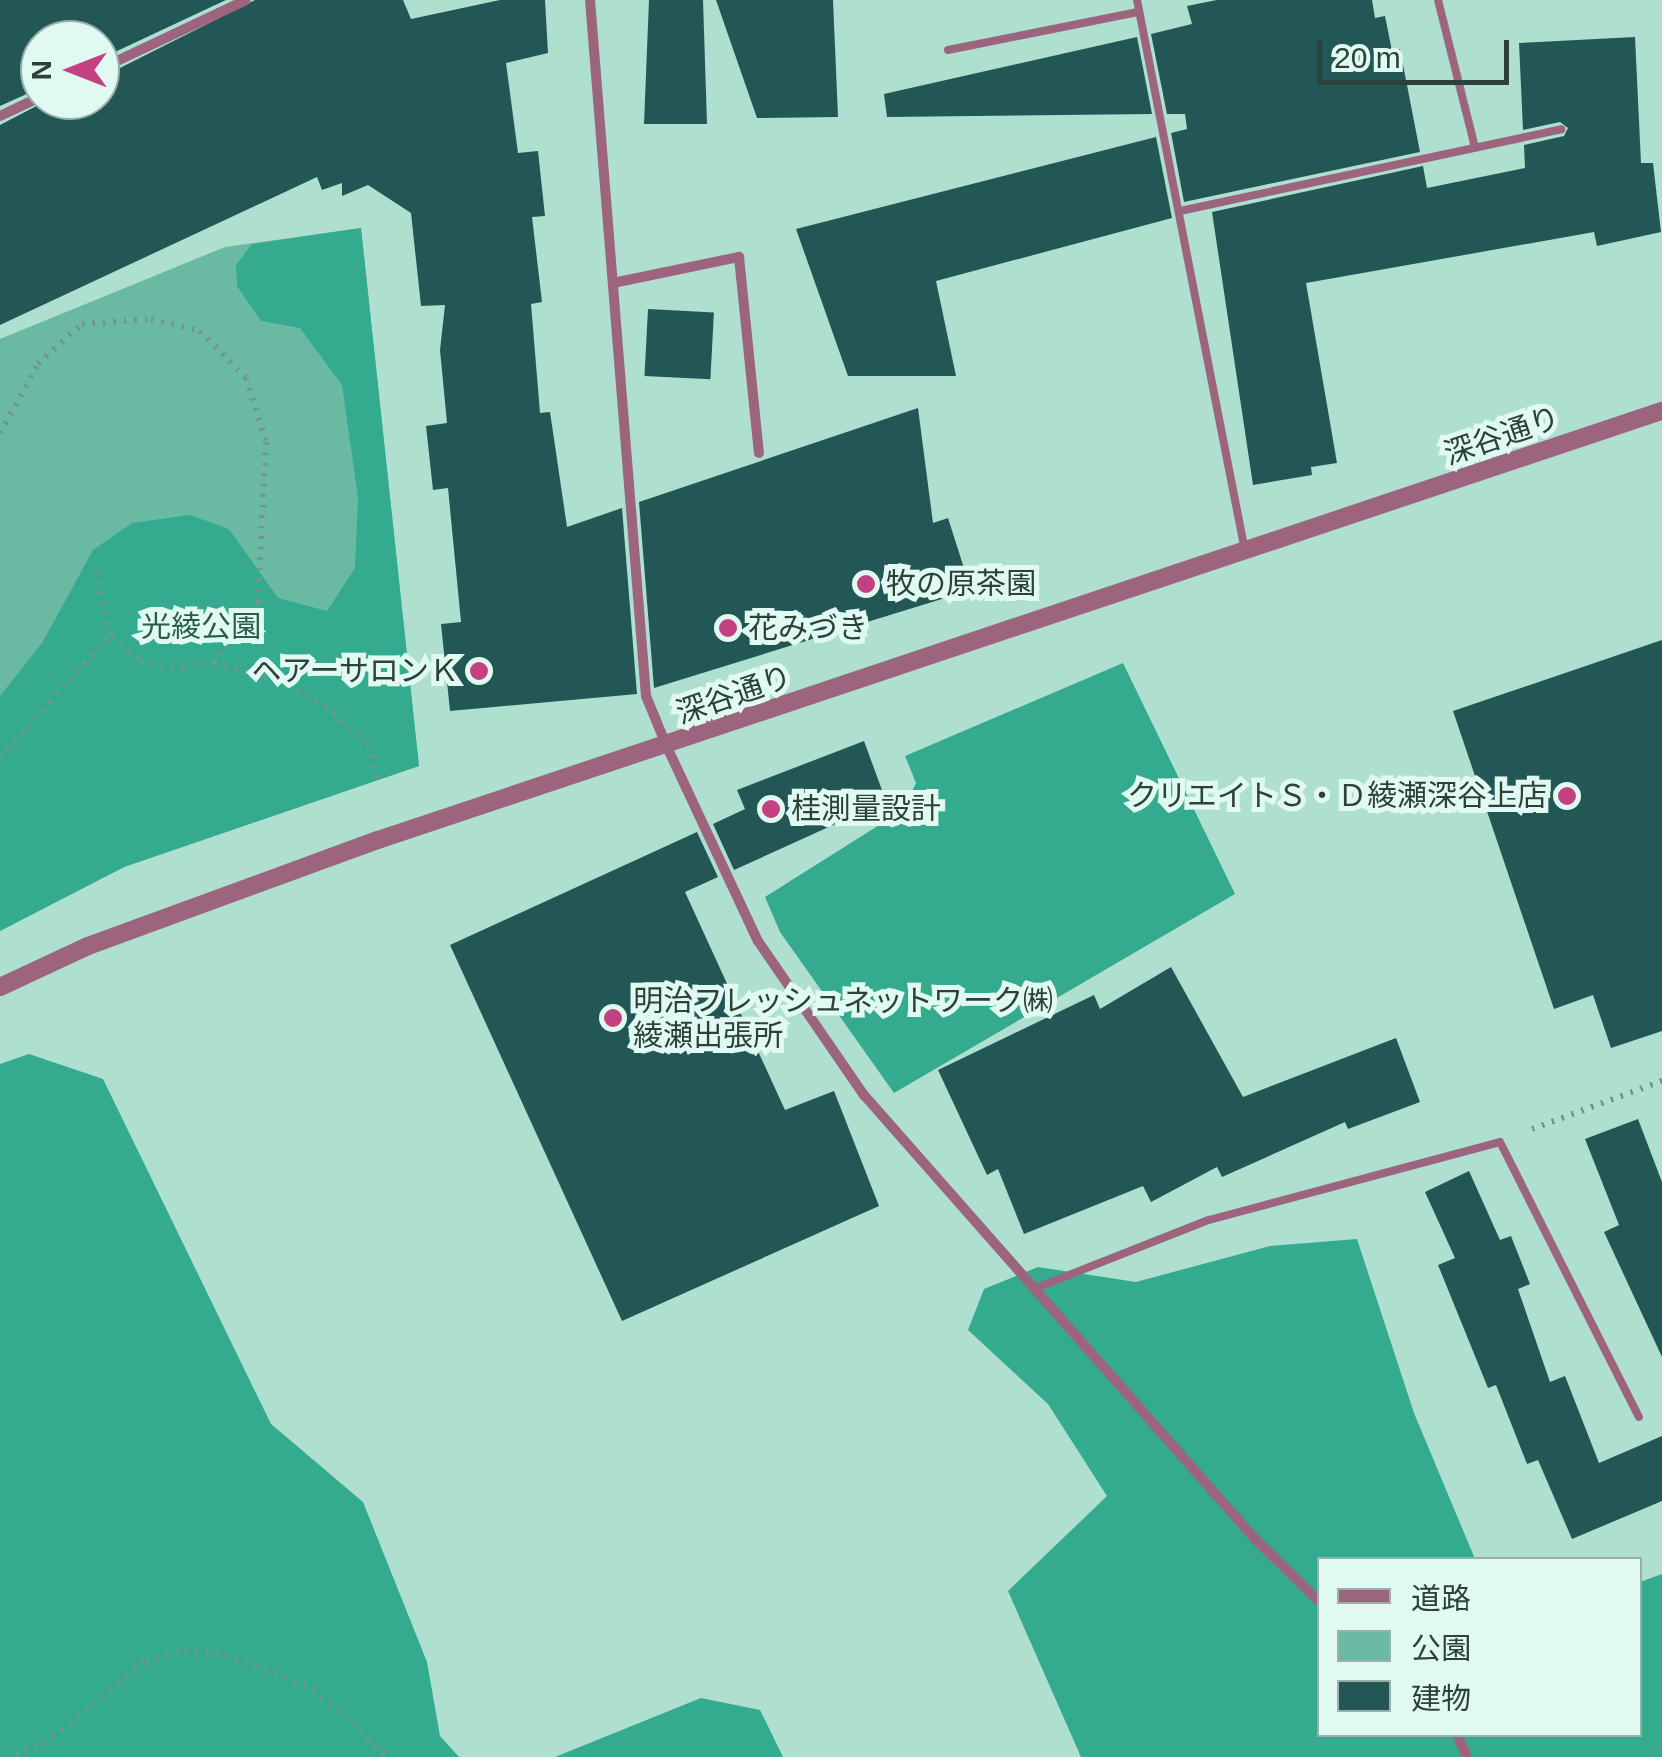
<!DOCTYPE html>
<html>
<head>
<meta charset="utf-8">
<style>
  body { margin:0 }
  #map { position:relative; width:1662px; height:1757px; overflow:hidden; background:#aedfcf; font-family:Arial,"Noto Sans JP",sans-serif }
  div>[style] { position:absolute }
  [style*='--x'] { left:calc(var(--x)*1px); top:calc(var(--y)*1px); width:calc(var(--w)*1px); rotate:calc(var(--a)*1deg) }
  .green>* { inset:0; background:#6abaa3 }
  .forest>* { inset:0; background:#34ab8f }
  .building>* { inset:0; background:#235756; transform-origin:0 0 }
  .path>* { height:6px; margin-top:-3px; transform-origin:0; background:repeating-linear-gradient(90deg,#72968a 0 2.5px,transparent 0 10.5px) }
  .service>* { height:8px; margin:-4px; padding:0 4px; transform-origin:4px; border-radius:4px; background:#9d657d }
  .minor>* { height:10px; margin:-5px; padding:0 5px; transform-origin:5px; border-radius:5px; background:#9d657d }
  .tertiary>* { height:18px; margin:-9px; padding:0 9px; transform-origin:9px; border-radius:9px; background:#9d657d }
  .dots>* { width:28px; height:28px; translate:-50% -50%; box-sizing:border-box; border:5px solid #e1faf1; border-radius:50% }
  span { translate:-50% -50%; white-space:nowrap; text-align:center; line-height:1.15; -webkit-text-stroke:10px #e1faf1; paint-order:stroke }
  .street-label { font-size:30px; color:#2d413b }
  .poi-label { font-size:30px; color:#2d413b }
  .left { translate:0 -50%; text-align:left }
  .right { translate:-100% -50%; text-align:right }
  .park-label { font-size:30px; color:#2c5b4e }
  .legend { position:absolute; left:1317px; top:1557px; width:325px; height:180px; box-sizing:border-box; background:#e1faf1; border:2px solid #99b0a8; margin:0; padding:12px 18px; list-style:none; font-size:30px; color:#2d413b }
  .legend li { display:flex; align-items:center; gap:20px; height:50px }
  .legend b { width:50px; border:2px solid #99b0a8 }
  .north { position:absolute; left:20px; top:20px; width:100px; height:100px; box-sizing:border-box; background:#e1faf1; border:2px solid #99b0a8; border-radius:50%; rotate:270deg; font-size:28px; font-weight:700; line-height:40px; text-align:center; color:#2d413b }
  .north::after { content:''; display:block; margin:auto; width:35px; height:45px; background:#c54083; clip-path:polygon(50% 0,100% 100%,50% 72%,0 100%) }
  .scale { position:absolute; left:1317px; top:40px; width:192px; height:45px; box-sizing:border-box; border:5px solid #2d413b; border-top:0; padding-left:12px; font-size:30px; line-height:35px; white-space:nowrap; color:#2d413b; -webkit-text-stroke:8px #e1faf1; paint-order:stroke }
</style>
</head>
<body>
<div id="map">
  <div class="green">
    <i style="clip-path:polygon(361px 228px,419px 766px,124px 867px,0 931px,0 339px,225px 247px)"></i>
  </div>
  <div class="forest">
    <i style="clip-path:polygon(361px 228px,419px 766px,124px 867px,0 931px,0 696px,42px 643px,93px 550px,132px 523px,190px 515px,229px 529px,278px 598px,327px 611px,355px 568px,358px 497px,342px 385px,300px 328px,261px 321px,237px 286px,236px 265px,252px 244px)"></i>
    <i style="clip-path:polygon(1123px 663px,1235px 894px,894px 1093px,780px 932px,765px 897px,903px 810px,916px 783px,905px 756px)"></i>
    <i style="clip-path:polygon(29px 1054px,103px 1079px,271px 1424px,363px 1502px,427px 1662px,440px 1736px,459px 1757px,0 1757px,0 1064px)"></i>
    <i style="clip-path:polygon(1357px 1239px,1414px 1413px,1475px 1559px,1320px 1560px,1320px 1734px,1640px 1734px,1640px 1582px,1662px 1574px,1662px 1757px,1081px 1757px,1008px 1591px,1107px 1496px,1048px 1404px,968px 1330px,984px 1289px,1038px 1267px,1136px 1282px,1270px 1246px)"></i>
    <i style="clip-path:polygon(701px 1698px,760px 1710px,783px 1757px,555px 1757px)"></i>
  </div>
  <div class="building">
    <i style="clip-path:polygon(0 0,226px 0,100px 59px,100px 40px,40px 40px,40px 88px,0 106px)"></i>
    <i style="clip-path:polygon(255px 0,403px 0,411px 19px,500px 0,545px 0,548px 53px,506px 63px,518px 153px,538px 151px,545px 216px,532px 217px,542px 302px,531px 304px,540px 413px,550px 412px,567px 527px,622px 508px,637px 694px,450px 711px,441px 624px,461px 622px,448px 488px,433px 490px,426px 426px,447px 423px,440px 350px,445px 305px,421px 306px,411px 213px,368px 185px,342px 196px,342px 183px,322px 190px,317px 177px,0 325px,0 125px,48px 100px,100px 100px,100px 78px)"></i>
    <i style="clip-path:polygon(649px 0,703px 0,707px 124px,644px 124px)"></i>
    <i style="clip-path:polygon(716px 0,833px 0,838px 117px,757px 118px)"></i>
    <i style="clip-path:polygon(1217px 0,1372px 0,1375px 18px,1385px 16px,1392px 51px,1400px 49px,1420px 152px,1184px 202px,1171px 133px,1187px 129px,1185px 114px,1167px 114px,1151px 34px,1192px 24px,1187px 6px)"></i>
    <i style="clip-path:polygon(1137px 37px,1152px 114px,887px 117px,884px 94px)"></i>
    <i style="clip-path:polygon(1635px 37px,1641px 163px,1653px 163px,1661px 232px,1597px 246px,1594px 232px,1306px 283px,1337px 463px,1311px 467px,1312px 475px,1253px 485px,1212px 212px,1423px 166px,1427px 188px,1525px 168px,1524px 145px,1564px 136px,1568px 128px,1560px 122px,1523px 130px,1519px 43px)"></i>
    <i style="clip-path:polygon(1156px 137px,1172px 218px,936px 281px,956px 376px,848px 376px,796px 229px)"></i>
    <i style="left:648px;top:309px;width:66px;height:67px;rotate:3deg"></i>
    <i style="clip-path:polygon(918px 408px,933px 523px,948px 518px,971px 590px,654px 688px,639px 502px)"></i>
    <i style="clip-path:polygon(1662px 640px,1662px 1031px,1611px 1048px,1593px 995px,1554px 1009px,1453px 711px)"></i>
    <i style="clip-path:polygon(864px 741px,886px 801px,734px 870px,713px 824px,745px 809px,737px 790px)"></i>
    <i style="clip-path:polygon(697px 832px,718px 877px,685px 892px,785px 1110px,834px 1091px,879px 1206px,622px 1321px,450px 945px)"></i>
    <i style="clip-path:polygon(1171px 967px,1243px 1097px,1396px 1038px,1420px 1102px,1348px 1129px,1345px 1122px,1222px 1177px,1217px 1167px,1151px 1202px,1143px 1186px,1024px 1234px,998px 1169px,987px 1175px,938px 1070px,1094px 995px,1100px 1009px)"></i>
    <i style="clip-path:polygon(1638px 1119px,1662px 1182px,1662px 1357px,1604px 1232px,1619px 1225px,1585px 1139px)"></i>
    <i style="clip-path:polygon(1469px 1171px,1500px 1240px,1511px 1236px,1530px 1284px,1518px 1289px,1550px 1382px,1565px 1376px,1599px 1463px,1662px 1436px,1662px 1501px,1572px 1539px,1538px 1460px,1527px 1464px,1496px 1385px,1488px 1388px,1438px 1265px,1455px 1258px,1425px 1192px)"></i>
  </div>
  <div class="path">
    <i style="--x:0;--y:433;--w:79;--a:-61.2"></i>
    <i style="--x:38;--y:364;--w:59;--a:-42.3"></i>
    <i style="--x:82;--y:324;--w:69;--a:-4.1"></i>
    <i style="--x:151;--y:319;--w:50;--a:13.8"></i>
    <i style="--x:200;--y:331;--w:66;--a:45.6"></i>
    <i style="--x:246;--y:378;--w:67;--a:72.6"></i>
    <i style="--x:266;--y:442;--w:160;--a:92.9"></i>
    <i style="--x:258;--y:602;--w:74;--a:126.3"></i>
    <i style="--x:214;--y:662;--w:41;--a:170.1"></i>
    <i style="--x:174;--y:669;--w:38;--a:-166"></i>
    <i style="--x:137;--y:660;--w:37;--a:-137"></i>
    <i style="--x:214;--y:662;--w:77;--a:17.3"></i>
    <i style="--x:288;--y:685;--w:43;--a:29.6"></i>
    <i style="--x:325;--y:706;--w:59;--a:41.6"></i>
    <i style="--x:369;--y:745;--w:36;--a:76"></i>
    <i style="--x:0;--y:758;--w:165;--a:-48.2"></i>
    <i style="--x:110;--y:635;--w:67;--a:-103"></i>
    <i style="--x:1532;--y:1129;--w:139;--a:-20.3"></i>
    <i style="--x:5;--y:1757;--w:42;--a:-18"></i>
    <i style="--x:45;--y:1744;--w:131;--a:-39.4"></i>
    <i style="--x:146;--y:1661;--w:41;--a:-15.8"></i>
    <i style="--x:185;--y:1650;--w:40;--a:7.1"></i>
    <i style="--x:225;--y:1655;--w:94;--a:21.1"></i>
    <i style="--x:313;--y:1689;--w:100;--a:42.6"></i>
  </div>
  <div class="service">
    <i style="--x:1137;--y:0;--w:561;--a:78.91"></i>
    <i style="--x:1438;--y:0;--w:152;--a:75.9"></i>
    <i style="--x:948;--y:50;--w:195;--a:-11.3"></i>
    <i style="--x:1180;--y:211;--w:390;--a:-12.1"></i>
    <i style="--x:1036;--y:1288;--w:186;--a:-21.5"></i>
    <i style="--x:1209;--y:1220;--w:301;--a:-15"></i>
    <i style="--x:1500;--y:1142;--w:308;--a:63.2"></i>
  </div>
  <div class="minor">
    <i style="--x:590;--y:0;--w:698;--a:85.4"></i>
    <i style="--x:646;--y:696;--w:55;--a:67.6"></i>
    <i style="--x:667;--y:747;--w:214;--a:64.9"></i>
    <i style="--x:758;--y:941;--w:187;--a:55.5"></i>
    <i style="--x:864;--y:1095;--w:592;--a:48.63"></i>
    <i style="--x:1255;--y:1539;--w:91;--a:44.1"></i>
    <i style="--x:100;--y:69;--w:161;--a:-25.3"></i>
    <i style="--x:0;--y:116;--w:44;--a:-25.4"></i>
    <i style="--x:613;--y:283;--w:129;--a:-11.7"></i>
    <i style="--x:739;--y:257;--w:197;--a:84.2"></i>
    <i style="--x:1457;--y:1734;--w:25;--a:67"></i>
  </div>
  <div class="tertiary">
    <i style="--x:0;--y:987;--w:97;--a:-25"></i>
    <i style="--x:88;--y:946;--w:309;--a:-20.1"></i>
    <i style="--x:378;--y:840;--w:1354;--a:-18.48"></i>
  </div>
  <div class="dots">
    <i style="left:866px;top:584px;background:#c54083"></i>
    <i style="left:728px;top:628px;background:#c54083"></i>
    <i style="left:479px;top:671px;background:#c54083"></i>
    <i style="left:1567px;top:796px;background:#c54083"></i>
    <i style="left:771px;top:809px;background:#c54083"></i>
    <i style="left:613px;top:1018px;background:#c54083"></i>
  </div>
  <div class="street-label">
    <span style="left:1502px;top:436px;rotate:-19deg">深谷通り</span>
    <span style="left:734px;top:695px;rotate:-19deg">深谷通り</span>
  </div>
  <div class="poi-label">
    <span class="left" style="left:886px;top:584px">牧の原茶園</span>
    <span class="left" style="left:748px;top:628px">花みづき</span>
    <span class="right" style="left:459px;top:671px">ヘアーサロンＫ</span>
    <span class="right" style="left:1547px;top:796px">クリエイトＳ・Ｄ綾瀬深谷上店</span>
    <span class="left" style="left:791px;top:809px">桂測量設計</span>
    <span class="left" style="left:633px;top:1018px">明治フレッシュネットワーク㈱<br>綾瀬出張所</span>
  </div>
  <div class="park-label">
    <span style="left:201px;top:627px">光綾公園</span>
  </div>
  <ul class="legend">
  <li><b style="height:12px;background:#9d657d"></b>道路</li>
  <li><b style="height:28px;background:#6abaa3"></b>公園</li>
  <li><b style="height:28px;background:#235756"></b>建物</li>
  </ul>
  <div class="north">N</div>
  <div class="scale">20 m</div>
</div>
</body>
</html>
